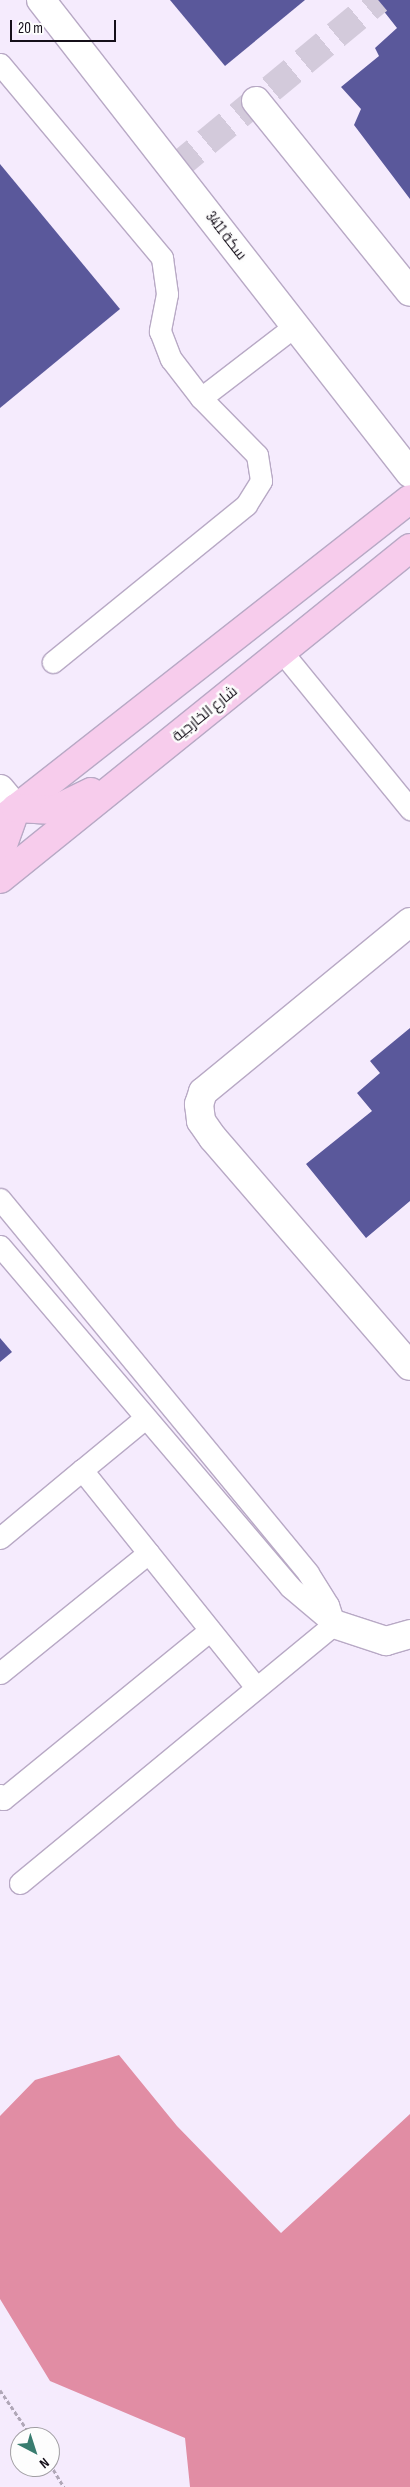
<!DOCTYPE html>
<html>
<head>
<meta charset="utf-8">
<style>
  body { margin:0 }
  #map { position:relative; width:410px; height:2487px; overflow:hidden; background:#f5ebfd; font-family:"Sofia Sans Condensed",Cairo,sans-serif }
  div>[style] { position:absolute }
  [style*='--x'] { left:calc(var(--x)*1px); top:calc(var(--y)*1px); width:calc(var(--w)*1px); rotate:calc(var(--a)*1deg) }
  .forest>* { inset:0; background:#e18da4 }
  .building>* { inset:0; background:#5a589b }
  .street-tunnel>* { height:28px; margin-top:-14px; transform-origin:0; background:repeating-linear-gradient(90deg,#d3cadb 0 28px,transparent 0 42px) }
  .path>* { height:3px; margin-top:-1.5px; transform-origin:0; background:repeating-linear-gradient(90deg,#b0a7b7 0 4px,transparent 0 6.5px) }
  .roads { filter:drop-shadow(1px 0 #b8a9c5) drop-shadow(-1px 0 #b8a9c5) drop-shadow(0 1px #b8a9c5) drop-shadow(0 -1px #b8a9c5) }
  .lane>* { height:21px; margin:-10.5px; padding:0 10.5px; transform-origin:10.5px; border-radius:10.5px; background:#fff }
  .street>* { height:28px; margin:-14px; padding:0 14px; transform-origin:14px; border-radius:14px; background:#fff }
  .primary>* { height:28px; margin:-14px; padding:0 14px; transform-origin:14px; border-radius:14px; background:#f7ccec }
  span { translate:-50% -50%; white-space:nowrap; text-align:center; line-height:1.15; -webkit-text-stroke:5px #fdfdfd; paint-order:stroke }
  .street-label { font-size:15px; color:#150f19 }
  .north { position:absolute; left:10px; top:2427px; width:50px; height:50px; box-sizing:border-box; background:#fdfdfd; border:1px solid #a09ea2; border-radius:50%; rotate:140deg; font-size:14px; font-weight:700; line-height:20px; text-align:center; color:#150f19 }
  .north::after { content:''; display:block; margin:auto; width:18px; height:22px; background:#387c6f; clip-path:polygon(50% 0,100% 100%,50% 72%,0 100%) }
  .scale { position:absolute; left:10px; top:20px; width:106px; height:22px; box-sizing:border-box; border:2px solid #150f19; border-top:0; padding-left:6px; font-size:15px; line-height:18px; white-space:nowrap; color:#150f19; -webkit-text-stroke:4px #fdfdfd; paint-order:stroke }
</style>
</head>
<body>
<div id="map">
  <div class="forest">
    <i style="clip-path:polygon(119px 2055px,177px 2126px,281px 2233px,410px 2114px,410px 2487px,190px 2487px,185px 2438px,50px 2381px,0 2299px,0 2116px,35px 2080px)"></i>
  </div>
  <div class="building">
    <i style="clip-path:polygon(170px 0,305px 0,225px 66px)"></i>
    <i style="clip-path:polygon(375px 0,410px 0,410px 199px,354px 125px,361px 109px,341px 87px,379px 56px,375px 48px,397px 28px)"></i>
    <i style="clip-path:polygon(0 164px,120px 309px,0 408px)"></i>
    <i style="clip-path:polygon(410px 1028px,410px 1201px,366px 1238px,306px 1164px,372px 1111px,357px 1093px,380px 1073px,370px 1061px)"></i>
    <i style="clip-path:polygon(0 1338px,12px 1352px,0 1362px)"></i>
  </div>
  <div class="street-tunnel">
    <i style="--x:174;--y:169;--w:265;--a:-39.6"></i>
  </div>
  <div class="path">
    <i style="--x:0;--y:2390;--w:57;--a:55.8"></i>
    <i style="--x:50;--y:2464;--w:27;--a:59"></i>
  </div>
  <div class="roads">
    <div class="lane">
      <i style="--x:0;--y:64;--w:253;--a:50.1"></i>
      <i style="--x:162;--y:258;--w:36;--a:82"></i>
      <i style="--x:167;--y:294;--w:38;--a:101"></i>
      <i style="--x:160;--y:331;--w:30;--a:69"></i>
      <i style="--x:171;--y:359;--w:49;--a:52.4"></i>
      <i style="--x:201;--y:398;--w:80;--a:45.5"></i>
      <i style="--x:257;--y:455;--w:26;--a:81"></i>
      <i style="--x:261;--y:481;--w:28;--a:122"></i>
      <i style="--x:246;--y:505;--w:249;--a:140.9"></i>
      <i style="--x:201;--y:398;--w:120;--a:-37.5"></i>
      <i style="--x:282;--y:652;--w:203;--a:50.8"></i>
      <i style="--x:0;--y:1199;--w:484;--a:50.5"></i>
      <i style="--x:308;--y:1573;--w:38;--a:58"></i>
      <i style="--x:328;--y:1605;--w:20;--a:72"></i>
      <i style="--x:0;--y:1246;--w:448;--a:49.6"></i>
      <i style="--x:290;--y:1587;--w:57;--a:40.1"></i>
      <i style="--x:82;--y:1470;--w:82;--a:-39.5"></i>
      <i style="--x:0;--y:1538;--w:107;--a:-39.7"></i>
      <i style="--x:82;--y:1470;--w:277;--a:51.3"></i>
      <i style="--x:0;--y:1673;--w:191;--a:-39"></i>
      <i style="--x:0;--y:1795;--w:5;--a:53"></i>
      <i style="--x:3;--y:1799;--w:267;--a:-39.2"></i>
      <i style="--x:20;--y:1883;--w:407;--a:-39.5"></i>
    </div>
    <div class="street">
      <i style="--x:41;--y:0;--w:600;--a:52.04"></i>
      <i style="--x:256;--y:101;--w:245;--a:51.1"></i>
      <i style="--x:0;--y:789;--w:25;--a:50"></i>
      <i style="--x:410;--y:922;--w:268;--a:140.6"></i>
      <i style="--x:203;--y:1092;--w:13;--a:108"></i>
      <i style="--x:199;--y:1104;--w:17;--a:83"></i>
      <i style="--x:201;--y:1121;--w:21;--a:55"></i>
      <i style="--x:213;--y:1138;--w:301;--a:49.2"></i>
      <i style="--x:334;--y:1624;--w:55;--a:18.1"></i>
      <i style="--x:386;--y:1641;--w:25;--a:-16"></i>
    </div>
    <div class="primary">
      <i style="--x:0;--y:821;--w:521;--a:-38.14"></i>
      <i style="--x:0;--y:853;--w:48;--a:-70.4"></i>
      <i style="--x:16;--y:808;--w:38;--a:3"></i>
      <i style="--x:54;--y:810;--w:41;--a:-25.9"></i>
      <i style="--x:0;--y:879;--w:527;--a:-38.91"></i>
    </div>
  </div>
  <div class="street-label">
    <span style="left:226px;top:236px;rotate:52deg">سكة 3411</span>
    <span style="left:205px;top:714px;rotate:-39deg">شارع الخارجية</span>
  </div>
  <div class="north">N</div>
  <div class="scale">20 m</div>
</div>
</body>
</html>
